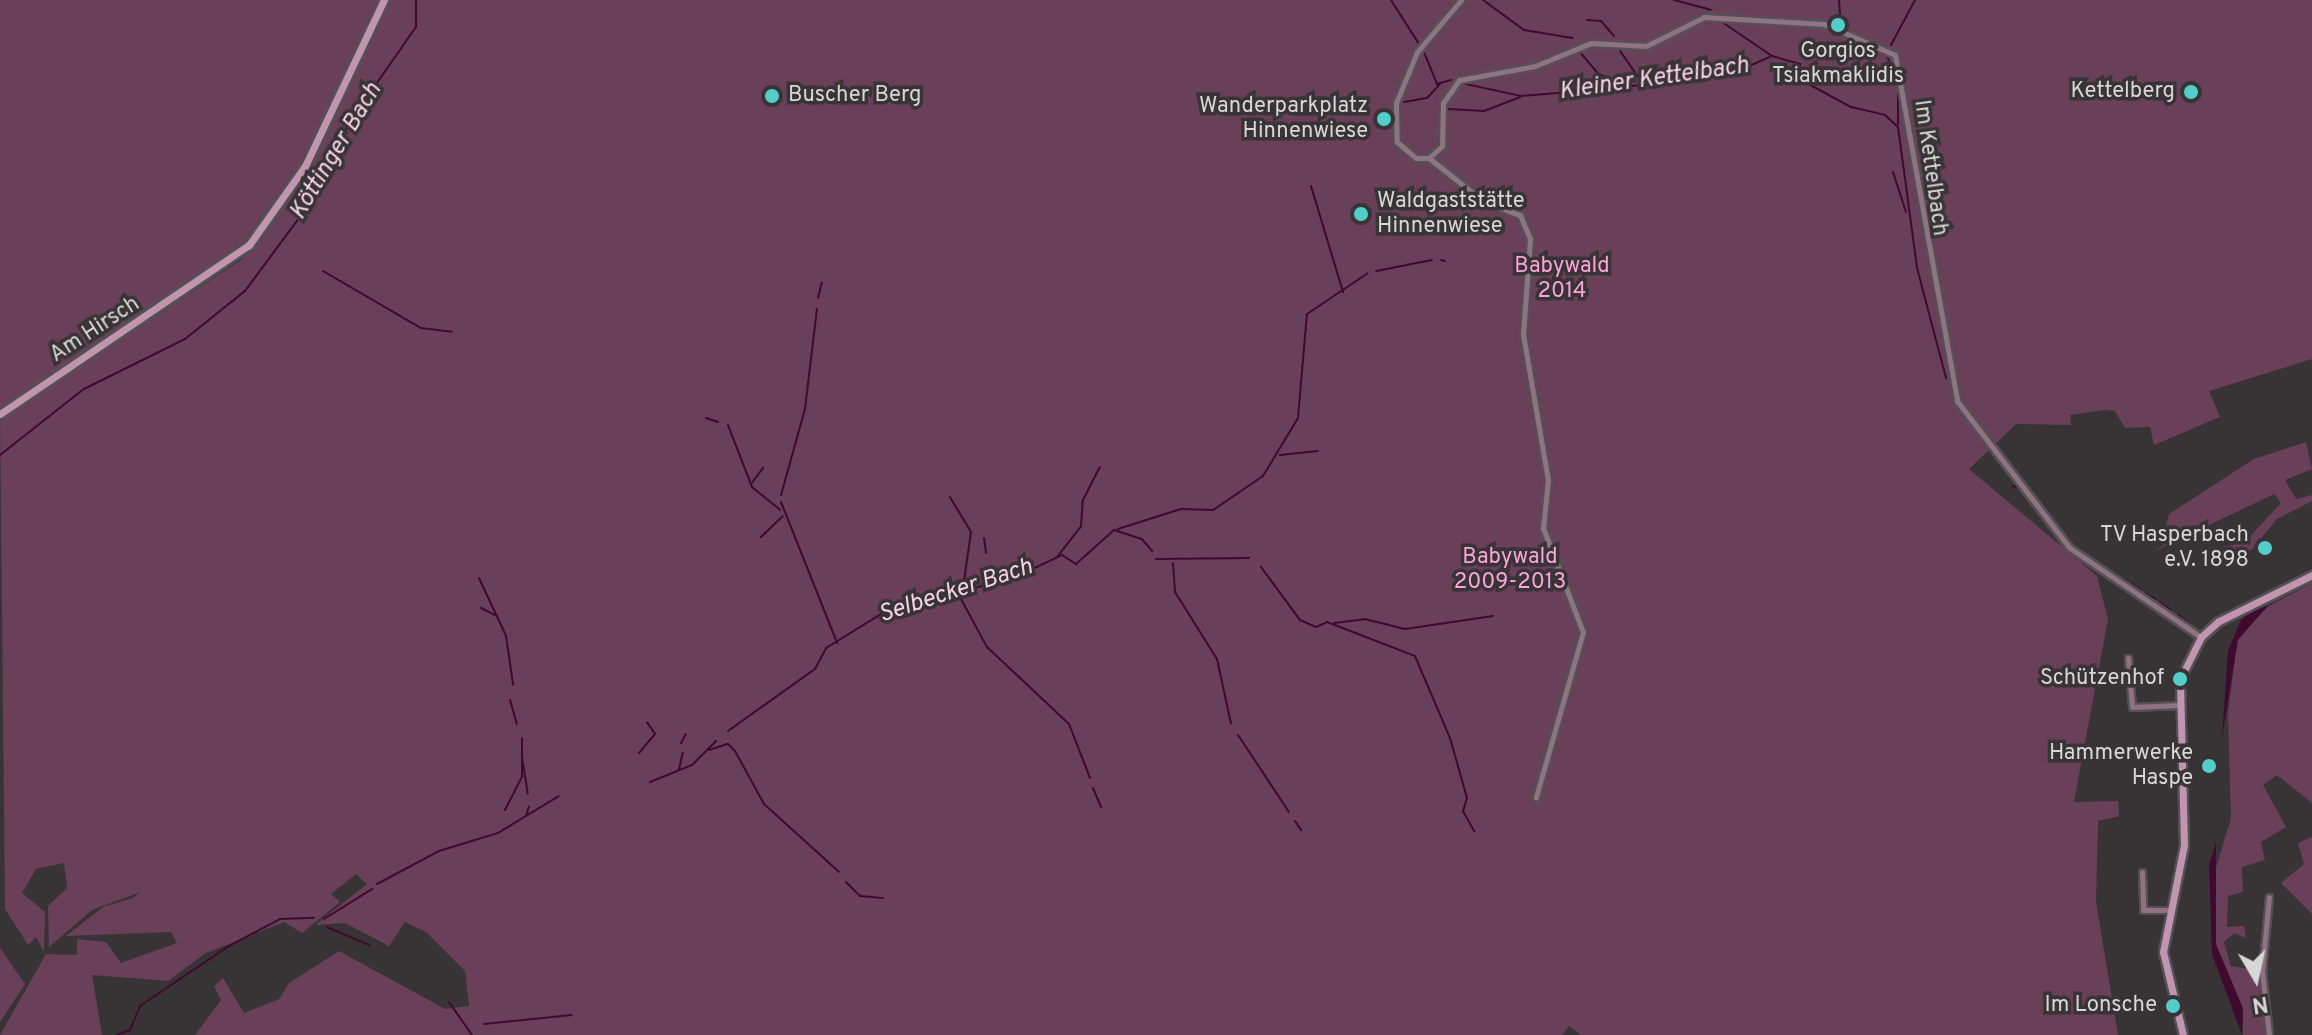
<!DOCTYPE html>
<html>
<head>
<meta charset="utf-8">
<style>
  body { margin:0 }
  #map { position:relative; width:2312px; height:1035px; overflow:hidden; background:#383436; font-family:Overpass,sans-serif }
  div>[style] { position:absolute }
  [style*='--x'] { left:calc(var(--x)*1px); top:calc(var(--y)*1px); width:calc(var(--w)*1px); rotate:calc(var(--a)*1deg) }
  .green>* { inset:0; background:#693f59 }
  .water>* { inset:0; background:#400930 }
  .stream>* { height:2px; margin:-1px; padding:0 1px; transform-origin:1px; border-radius:1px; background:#400930 }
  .roads { filter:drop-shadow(2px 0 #555153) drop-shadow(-2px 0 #555153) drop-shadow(0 2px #555153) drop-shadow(0 -2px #555153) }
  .minor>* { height:5px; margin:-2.5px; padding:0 2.5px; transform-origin:2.5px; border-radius:2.5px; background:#8f7283 }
  .secondary>* { height:7px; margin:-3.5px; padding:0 3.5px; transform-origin:3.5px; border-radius:3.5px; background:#c194af }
  .dots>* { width:22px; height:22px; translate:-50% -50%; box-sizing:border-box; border:4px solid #383436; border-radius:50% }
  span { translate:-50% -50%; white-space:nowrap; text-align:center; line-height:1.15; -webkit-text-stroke:7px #383436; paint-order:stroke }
  .poi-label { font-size:22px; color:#d8d6d7 }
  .right { translate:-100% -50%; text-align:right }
  .left { translate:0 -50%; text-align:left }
  .street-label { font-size:22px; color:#d8d6d7 }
  .park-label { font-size:22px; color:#fca3da }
  .water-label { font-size:24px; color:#f7d1e7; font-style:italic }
  .north { position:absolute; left:2216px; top:939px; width:80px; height:80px; -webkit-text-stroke:6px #383436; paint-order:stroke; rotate:171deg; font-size:22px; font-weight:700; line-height:32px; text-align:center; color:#d8d6d7 }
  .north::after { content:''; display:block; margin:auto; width:28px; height:36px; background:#d8d6d7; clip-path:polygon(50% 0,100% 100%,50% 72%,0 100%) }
</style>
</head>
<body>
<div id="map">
  <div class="green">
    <i style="clip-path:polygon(0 0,380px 0,306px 156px,236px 253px,0 410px)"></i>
    <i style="clip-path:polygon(389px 0,2312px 0,2312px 359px,2209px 391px,2220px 417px,2154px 445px,2150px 427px,2125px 428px,2115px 411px,2104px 410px,2070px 415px,2071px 425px,2016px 424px,1969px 469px,2097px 576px,2108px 619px,2074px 802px,2118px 801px,2119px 816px,2098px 821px,2096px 902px,2118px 1035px,1581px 1035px,1569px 1026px,1562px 1035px,195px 1035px,221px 1000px,214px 986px,223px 978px,244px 1013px,279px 999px,289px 983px,339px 951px,445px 1009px,469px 1006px,465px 971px,426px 932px,405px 922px,389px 946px,345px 923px,315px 925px,367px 884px,356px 874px,331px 894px,340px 902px,302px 933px,284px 922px,206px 953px,168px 981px,92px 975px,102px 1035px,0 1035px,46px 954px,77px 955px,77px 939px,106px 942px,121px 963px,177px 943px,171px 932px,66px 936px,103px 907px,133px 898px,141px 892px,92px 910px,49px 947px,48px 906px,67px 888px,64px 863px,36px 869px,22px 893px,45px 912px,44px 952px,36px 937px,28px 945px,5px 909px,0 419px,241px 260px,303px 178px)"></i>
    <i style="clip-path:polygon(2306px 442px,2312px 469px,2285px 480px,2296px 499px,2312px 495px,2312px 501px,2277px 519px,2243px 560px,2224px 547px,2245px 542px,2281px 503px,2274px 494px,2153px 552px,2173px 539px,2165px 529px,2169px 514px,2254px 459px)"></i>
    <i style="clip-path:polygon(2312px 583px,2312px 803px,2277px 775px,2263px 785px,2286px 827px,2261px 842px,2265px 860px,2242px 867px,2243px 892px,2228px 896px,2227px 927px,2244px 926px,2246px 938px,2234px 933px,2224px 942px,2231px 966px,2260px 971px,2267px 1035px,2243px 1035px,2243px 1008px,2216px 945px,2213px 878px,2231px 818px,2228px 714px,2237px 639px,2269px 606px)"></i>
    <i style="clip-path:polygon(2312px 837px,2312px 914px,2281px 883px,2304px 864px,2298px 843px)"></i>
    <i style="clip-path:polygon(0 948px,25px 984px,0 1022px)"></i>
  </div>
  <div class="water">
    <i style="clip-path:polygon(2260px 604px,2267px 606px,2238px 640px,2222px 738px,2228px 651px,2241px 620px)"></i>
    <i style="clip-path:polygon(2216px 843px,2216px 944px,2243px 1009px,2242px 1035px,2212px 954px,2209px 864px)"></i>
  </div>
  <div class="stream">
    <i style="--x:1391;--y:0;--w:52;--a:57.5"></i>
    <i style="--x:1483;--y:0;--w:51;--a:36.2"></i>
    <i style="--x:1524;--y:30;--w:49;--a:9.5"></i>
    <i style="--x:1674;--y:0;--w:38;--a:15"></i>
    <i style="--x:1839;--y:0;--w:27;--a:86"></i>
    <i style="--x:1587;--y:20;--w:14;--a:4"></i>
    <i style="--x:1601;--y:21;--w:20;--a:49"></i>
    <i style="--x:1722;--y:22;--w:60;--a:34.2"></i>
    <i style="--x:1891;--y:45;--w:51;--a:-61.9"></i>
    <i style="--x:1579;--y:51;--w:30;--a:50"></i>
    <i style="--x:1598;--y:74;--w:33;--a:20"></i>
    <i style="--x:1620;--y:51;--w:38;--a:55"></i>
    <i style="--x:1424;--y:52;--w:35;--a:68"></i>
    <i style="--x:1437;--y:84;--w:15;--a:-16"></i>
    <i style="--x:1887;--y:56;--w:24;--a:68"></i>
    <i style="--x:1461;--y:83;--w:61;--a:12.2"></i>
    <i style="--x:1521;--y:96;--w:87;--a:-4.6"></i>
    <i style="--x:1608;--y:89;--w:124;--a:-7"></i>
    <i style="--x:1731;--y:74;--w:45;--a:-23.7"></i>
    <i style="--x:1772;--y:56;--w:29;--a:16"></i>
    <i style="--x:1800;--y:64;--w:16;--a:86"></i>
    <i style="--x:1801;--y:80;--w:57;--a:28.4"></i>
    <i style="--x:1851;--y:107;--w:35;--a:13"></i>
    <i style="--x:1885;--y:115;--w:18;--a:43"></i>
    <i style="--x:1898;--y:127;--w:142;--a:82.3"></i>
    <i style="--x:1917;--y:268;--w:114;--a:75.2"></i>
    <i style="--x:1898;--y:89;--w:35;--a:90"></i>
    <i style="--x:1404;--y:102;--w:23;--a:-10"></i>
    <i style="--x:1427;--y:98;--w:19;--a:-47"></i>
    <i style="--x:1448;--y:109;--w:36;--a:3"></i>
    <i style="--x:1484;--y:111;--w:39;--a:-21"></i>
    <i style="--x:1893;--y:172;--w:42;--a:72"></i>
    <i style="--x:1311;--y:186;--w:111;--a:73.2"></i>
    <i style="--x:1441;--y:260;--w:4;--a:14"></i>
    <i style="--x:323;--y:271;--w:113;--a:30.2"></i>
    <i style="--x:421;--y:328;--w:31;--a:7"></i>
    <i style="--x:1376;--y:271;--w:57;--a:-11.1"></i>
    <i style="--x:818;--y:298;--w:16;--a:-76"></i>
    <i style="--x:1957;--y:394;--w:17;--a:59"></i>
    <i style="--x:706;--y:418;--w:13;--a:18"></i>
    <i style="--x:728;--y:425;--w:66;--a:68.8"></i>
    <i style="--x:752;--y:487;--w:36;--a:39"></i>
    <i style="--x:0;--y:455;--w:107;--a:-38.2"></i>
    <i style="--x:84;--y:389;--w:113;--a:-26.3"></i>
    <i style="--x:185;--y:339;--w:77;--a:-38.7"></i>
    <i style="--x:245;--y:291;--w:106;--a:-53.5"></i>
    <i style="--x:308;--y:206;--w:93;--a:-63.7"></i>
    <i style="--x:349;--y:123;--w:117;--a:-55.1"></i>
    <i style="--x:416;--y:27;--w:27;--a:-90"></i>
    <i style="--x:1280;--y:455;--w:38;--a:-6"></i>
    <i style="--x:2009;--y:465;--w:8;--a:50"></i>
    <i style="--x:2020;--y:478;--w:6;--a:51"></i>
    <i style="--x:752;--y:483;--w:19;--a:-54"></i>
    <i style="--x:2013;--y:486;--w:7;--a:16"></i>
    <i style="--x:2027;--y:487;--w:11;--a:52"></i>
    <i style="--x:781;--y:495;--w:89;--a:-74.4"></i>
    <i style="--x:805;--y:409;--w:101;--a:-83.2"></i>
    <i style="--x:950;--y:497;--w:41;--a:59"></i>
    <i style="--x:971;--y:532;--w:57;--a:98.1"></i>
    <i style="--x:781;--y:502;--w:152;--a:68.3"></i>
    <i style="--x:2040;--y:503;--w:19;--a:55"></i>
    <i style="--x:2054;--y:524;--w:10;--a:45"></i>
    <i style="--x:1118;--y:529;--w:66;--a:-17.6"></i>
    <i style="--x:1181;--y:509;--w:32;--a:2"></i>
    <i style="--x:1213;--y:510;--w:60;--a:-34.2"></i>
    <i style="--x:1263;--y:476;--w:68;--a:-58.9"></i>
    <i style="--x:1298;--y:418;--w:104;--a:-85.1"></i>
    <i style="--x:1307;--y:314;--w:73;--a:-33.9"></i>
    <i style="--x:761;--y:537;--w:30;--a:-44"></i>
    <i style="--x:984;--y:538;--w:15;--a:82"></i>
    <i style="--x:1057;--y:557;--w:39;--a:-52"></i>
    <i style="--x:1081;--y:526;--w:26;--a:-86"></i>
    <i style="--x:1083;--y:500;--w:37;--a:-63"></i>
    <i style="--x:1156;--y:559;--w:93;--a:-0.6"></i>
    <i style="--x:2091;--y:559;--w:8;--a:30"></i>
    <i style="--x:1173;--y:563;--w:29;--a:86"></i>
    <i style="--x:1175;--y:592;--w:79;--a:57.9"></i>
    <i style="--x:1217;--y:659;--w:66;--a:77.8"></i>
    <i style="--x:1261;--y:567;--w:66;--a:53.7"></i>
    <i style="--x:1300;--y:620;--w:17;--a:24"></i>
    <i style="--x:1316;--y:627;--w:12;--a:-24"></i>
    <i style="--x:1327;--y:622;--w:94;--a:21.1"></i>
    <i style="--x:1415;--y:656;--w:89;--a:66.9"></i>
    <i style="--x:1450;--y:738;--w:62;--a:74.2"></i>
    <i style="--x:1467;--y:798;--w:14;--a:107"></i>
    <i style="--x:1463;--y:811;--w:23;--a:61"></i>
    <i style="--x:2106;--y:568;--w:41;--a:32.2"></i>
    <i style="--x:479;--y:578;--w:64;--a:65"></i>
    <i style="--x:506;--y:636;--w:49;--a:81.7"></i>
    <i style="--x:2145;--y:593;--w:12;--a:31"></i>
    <i style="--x:961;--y:599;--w:55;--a:61.6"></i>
    <i style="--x:987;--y:647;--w:112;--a:43.2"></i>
    <i style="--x:1069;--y:724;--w:58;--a:68.7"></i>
    <i style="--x:2159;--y:602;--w:14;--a:34"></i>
    <i style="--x:481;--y:608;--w:18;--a:27"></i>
    <i style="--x:2178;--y:615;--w:14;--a:36"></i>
    <i style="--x:1334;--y:623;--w:31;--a:-7"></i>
    <i style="--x:1365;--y:619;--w:41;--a:14"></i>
    <i style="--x:1405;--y:629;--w:89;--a:-8.4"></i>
    <i style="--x:510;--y:700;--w:25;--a:74"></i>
    <i style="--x:728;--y:731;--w:107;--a:-35.5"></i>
    <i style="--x:815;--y:669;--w:24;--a:-62"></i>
    <i style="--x:826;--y:648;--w:65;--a:-31.7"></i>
    <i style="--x:881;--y:614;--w:142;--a:-15.5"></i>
    <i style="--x:1018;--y:576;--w:49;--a:-25.5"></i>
    <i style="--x:1062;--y:555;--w:17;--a:33"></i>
    <i style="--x:1076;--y:564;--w:51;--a:-41.8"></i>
    <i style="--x:1114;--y:530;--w:29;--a:18"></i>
    <i style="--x:1142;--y:539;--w:16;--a:50"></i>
    <i style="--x:1238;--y:735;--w:92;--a:56.5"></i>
    <i style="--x:681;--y:743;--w:10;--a:-61"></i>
    <i style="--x:709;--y:750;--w:20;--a:-18"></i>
    <i style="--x:728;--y:744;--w:10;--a:45"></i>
    <i style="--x:735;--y:751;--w:60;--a:61.3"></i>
    <i style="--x:764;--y:804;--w:101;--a:42.2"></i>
    <i style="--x:639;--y:753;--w:25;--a:-50"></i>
    <i style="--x:655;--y:734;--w:14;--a:-124"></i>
    <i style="--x:522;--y:757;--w:37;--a:81"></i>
    <i style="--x:679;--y:769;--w:17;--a:-77"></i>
    <i style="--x:650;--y:782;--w:45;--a:-22"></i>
    <i style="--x:692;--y:765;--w:34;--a:-45"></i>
    <i style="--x:1093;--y:788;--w:21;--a:67"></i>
    <i style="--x:505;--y:810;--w:38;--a:-63"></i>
    <i style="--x:522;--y:776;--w:38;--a:-90"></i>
    <i style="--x:526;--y:816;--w:10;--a:-73"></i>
    <i style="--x:1295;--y:821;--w:11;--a:56"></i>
    <i style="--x:846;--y:882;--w:20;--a:45"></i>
    <i style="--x:860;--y:896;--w:23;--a:5"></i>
    <i style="--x:377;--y:884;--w:70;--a:-28"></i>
    <i style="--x:439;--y:851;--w:62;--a:-17"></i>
    <i style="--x:498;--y:833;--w:71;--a:-31.2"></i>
    <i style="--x:324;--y:919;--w:57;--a:-32"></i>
    <i style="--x:327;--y:927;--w:46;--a:23.2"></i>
    <i style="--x:449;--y:1002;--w:40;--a:55.1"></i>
    <i style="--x:484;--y:1024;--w:88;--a:-5.8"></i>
    <i style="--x:117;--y:1035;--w:14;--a:-21"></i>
    <i style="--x:130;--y:1030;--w:26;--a:-67"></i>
    <i style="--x:140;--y:1006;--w:107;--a:-34"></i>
    <i style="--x:229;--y:946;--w:58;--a:-27.9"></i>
    <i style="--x:280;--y:919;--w:34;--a:-2"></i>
  </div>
  <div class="roads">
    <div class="minor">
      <i style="--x:1461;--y:0;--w:68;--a:130.2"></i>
      <i style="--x:1417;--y:52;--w:55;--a:112.4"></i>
      <i style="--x:1396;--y:103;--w:39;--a:89"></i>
      <i style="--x:1397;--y:142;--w:25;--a:40"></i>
      <i style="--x:1416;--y:158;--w:13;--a:0"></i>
      <i style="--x:1429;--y:158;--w:18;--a:-43"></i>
      <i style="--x:1442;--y:146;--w:43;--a:-88.7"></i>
      <i style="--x:1443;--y:103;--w:28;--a:-55"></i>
      <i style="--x:1459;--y:80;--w:77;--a:-10.4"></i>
      <i style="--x:1535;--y:66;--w:61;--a:-22.3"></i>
      <i style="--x:1591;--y:43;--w:55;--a:3.1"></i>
      <i style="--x:1646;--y:46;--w:65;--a:-26.6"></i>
      <i style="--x:1704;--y:17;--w:120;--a:3.3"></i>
      <i style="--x:1824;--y:24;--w:77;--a:23.6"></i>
      <i style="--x:1895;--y:55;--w:352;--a:79.8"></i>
      <i style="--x:1957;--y:401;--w:185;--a:52.5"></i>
      <i style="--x:2070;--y:548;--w:158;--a:34.2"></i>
      <i style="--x:1429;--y:158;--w:69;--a:38.5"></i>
      <i style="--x:1483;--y:201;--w:40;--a:21"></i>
      <i style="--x:1520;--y:215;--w:26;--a:67"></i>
      <i style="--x:1530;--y:239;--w:95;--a:94.2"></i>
      <i style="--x:1523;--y:334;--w:148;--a:80.3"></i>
      <i style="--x:1548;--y:480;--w:48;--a:95.9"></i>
      <i style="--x:1543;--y:528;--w:111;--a:69"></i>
      <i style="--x:1583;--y:632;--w:172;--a:105.9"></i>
      <i style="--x:2128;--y:658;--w:49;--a:85.3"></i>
      <i style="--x:2132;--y:707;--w:47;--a:-2.4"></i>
      <i style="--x:2142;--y:872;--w:38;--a:88"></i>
      <i style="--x:2143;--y:910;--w:25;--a:0"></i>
      <i style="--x:2269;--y:1035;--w:64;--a:-96.2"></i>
      <i style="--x:2262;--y:971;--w:74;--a:-84.6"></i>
    </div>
    <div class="secondary">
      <i style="--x:0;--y:414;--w:301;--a:-34.2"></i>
      <i style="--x:249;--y:245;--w:97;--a:-54.7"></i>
      <i style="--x:305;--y:166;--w:184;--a:-64.6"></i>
      <i style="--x:2183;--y:1035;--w:85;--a:-103.5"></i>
      <i style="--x:2163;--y:952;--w:109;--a:-78.9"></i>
      <i style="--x:2184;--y:845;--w:166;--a:-91.4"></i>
      <i style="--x:2180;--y:679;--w:47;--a:-63.4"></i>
      <i style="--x:2201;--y:637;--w:24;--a:-42"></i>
      <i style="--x:2219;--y:621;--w:104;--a:-26.3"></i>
    </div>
  </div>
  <div class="dots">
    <i style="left:1838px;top:25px;background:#53cdca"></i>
    <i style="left:2191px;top:92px;background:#53cdca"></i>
    <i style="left:772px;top:96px;background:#53cdca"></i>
    <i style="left:1384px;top:119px;background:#53cdca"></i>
    <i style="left:1361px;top:214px;background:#53cdca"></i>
    <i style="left:2265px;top:548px;background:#53cdca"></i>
    <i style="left:2180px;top:679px;background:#53cdca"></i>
    <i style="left:2209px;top:766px;background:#53cdca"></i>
    <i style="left:2173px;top:1006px;background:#53cdca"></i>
  </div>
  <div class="poi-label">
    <span style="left:1838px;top:64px">Gorgios<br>Tsiakmaklidis</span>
    <span class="right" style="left:2175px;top:92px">Kettelberg</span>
    <span class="left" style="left:788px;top:96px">Buscher Berg</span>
    <span class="right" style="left:1368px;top:119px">Wanderparkplatz<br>Hinnenwiese</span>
    <span class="left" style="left:1377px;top:214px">Waldgaststätte<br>Hinnenwiese</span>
    <span class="right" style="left:2249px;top:548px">TV Hasperbach<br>e.V. 1898</span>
    <span class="right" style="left:2164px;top:679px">Schützenhof</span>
    <span class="right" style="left:2193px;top:766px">Hammerwerke<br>Haspe</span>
    <span class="right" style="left:2157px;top:1006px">Im Lonsche</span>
  </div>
  <div class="street-label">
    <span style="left:1930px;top:168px;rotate:82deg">Im Kettelbach</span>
    <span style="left:95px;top:330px;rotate:-33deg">Am Hirsch</span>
  </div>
  <div class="park-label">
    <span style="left:1562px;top:279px">Babywald<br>2014</span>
    <span style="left:1510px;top:570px">Babywald<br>2009-2013</span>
  </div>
  <div class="water-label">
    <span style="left:1654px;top:80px;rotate:-8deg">Kleiner Kettelbach</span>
    <span style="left:337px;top:152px;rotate:-59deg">Köttinger Bach</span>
    <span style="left:956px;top:592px;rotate:-18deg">Selbecker Bach</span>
  </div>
  <div class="north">N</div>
</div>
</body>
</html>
